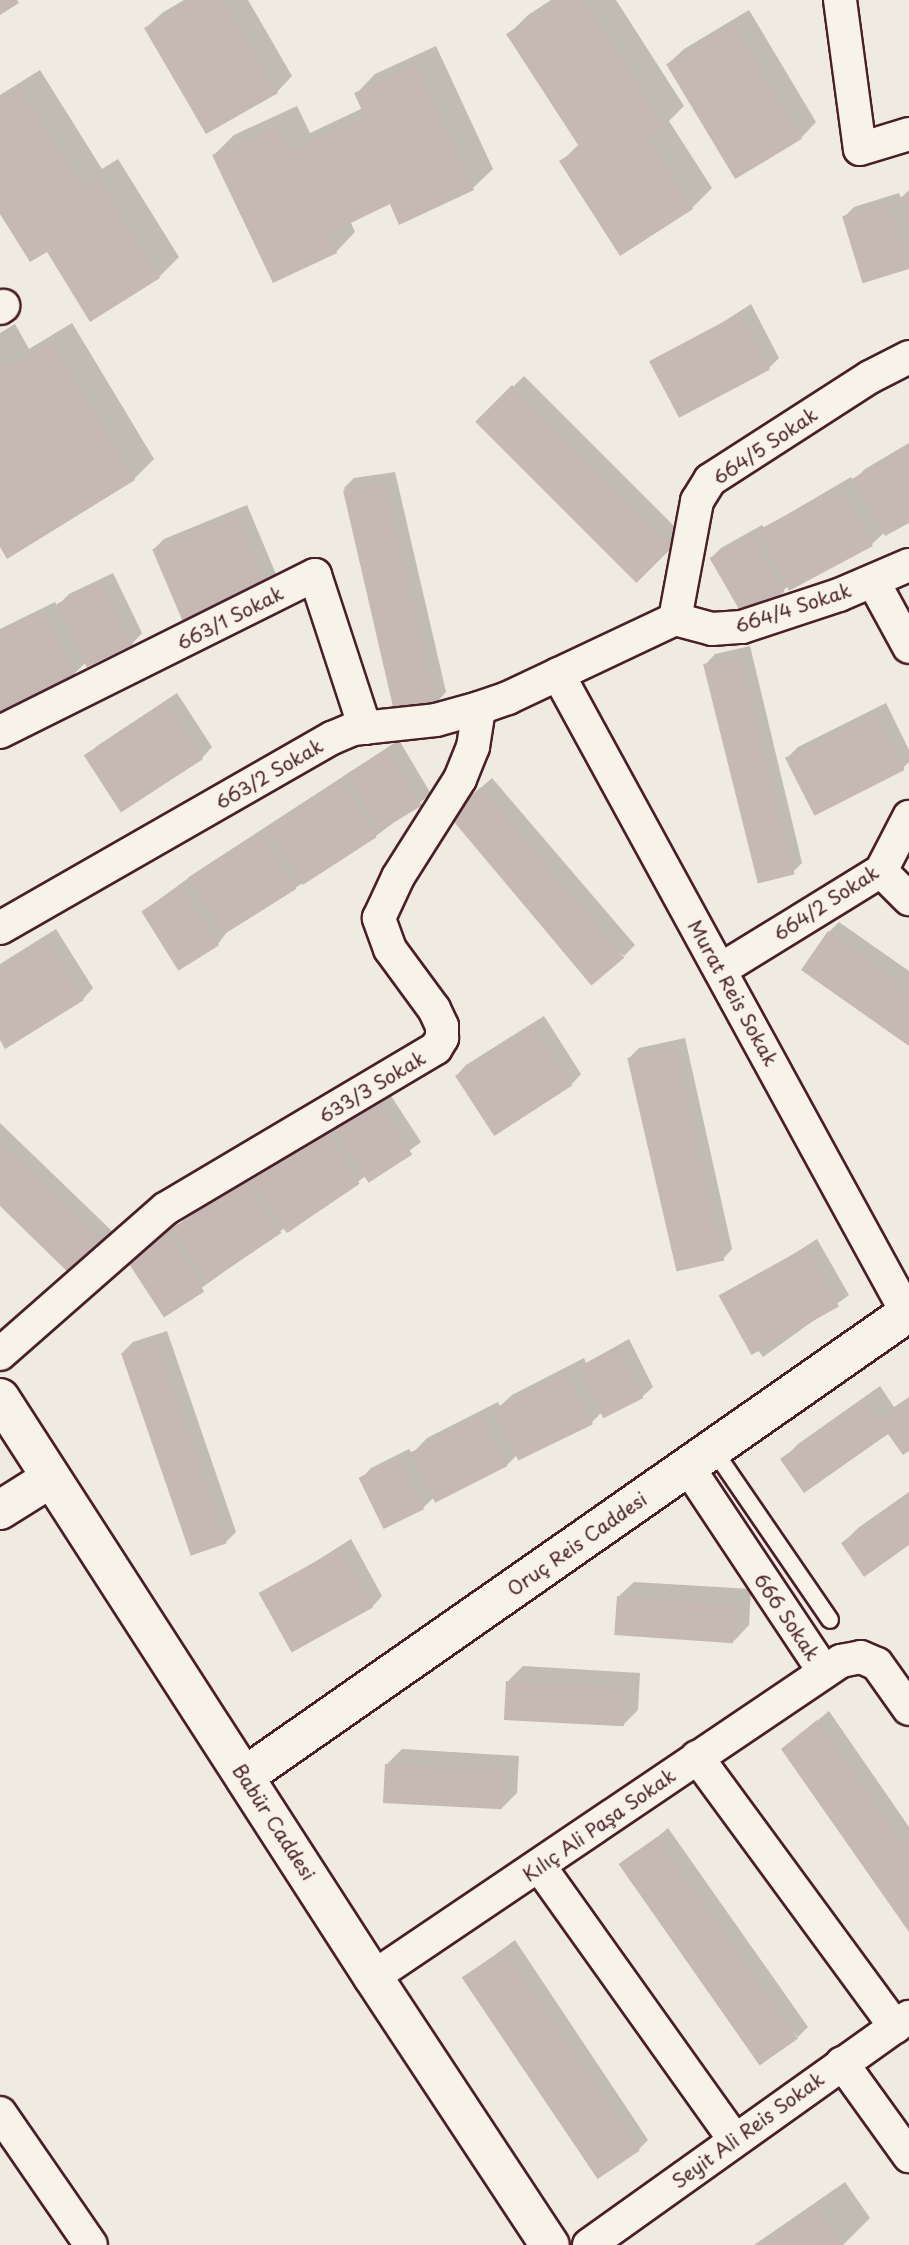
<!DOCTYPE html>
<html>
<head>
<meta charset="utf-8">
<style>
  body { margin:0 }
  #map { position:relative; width:909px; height:2245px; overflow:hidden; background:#f0ebe0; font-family:"Playpen Sans",sans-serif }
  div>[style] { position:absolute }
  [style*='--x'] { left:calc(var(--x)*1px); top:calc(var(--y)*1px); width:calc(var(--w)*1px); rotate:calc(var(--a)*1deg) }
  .shadow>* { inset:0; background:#0003; transform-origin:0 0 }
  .building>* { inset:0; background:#c6b8b3; transform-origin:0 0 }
  .roads { filter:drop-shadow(2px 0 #4a1f2b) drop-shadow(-2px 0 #4a1f2b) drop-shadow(0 2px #4a1f2b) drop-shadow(0 -2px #4a1f2b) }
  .lane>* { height:16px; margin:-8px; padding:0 8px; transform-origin:8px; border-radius:8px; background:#f7f3e8 }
  .street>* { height:32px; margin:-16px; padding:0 16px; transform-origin:16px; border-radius:16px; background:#f7f3e8 }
  .secondary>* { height:38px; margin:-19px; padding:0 19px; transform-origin:19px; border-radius:19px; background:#f7f3e8 }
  span { translate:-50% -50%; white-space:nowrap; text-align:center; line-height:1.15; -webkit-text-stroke:5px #f7f3e8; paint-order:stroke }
  .street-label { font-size:19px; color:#4a1f2b }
</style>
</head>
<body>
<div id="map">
  <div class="shadow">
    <i style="clip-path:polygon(184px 0,248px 0,292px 76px,277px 92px,146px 28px,162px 13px)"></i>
    <i style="clip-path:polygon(551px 0,616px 0,684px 106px,669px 121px,712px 188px,692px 208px,561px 162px,579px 144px,508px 35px,528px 15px)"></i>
    <i style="clip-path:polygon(749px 10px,816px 122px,801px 138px,668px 64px,684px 49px)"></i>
    <i style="clip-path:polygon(436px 46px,493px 169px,473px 188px,391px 202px,350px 221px,355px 232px,336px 252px,214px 155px,234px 135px,297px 106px,310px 133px,363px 108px,356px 94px,375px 74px)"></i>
    <i style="clip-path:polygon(40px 70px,102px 169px,118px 159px,179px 257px,159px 277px,0 210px,0 95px)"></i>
    <i style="clip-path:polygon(909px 190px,909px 267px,864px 281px,844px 217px,854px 207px,899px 193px,901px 198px)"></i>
    <i style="clip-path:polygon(751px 304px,779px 358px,769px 368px,655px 369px,666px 359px)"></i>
    <i style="clip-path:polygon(72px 323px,154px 459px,134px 479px,0 544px,0 333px,15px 324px,29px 349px)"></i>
    <i style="left:524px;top:376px;width:224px;height:65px;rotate:45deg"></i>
    <i style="clip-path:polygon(909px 443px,909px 520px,885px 532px,872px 544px,792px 589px,789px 585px,783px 591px,711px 558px,721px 548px,762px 525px,764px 528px,851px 477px,853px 481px,865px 469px)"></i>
    <i style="clip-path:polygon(395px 472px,446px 692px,436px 703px,344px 488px,354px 478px)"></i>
    <i style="clip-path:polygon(247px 505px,276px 574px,265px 584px,154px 549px,164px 539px)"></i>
    <i style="clip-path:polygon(113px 573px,142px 633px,132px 644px,86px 662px,75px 673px,0 710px,0 629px,55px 602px,57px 606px,69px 594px)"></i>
    <i style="clip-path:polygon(750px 646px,802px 863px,792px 873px,705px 665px,715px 654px)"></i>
    <i style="clip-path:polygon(177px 693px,212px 747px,202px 758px,87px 756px,97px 746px)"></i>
    <i style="clip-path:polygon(886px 703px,909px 750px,909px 762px,903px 768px,787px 758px,798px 747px)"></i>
    <i style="clip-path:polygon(399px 740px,431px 794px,376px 836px,227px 932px,218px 944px,143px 911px,201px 869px)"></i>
    <i style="clip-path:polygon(492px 778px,635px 945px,624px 956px,461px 805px)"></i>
    <i style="clip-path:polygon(839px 922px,909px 971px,909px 1044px,829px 932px)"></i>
    <i style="clip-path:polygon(56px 929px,93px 988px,83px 999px,0 1037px,0 964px)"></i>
    <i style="clip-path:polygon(544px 1016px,581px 1074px,571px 1085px,456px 1076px,466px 1065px)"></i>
    <i style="clip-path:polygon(685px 1038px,732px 1249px,722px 1260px,629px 1058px,639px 1048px)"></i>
    <i style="clip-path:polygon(384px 1085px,421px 1142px,370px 1180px,367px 1175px,289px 1232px,286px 1227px,164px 1315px,137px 1247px,176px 1222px,179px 1225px)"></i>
    <i style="clip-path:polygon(0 1123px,114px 1233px,73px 1274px,0 1203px)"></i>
    <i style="clip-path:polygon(817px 1239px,849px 1295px,763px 1357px,724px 1303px,734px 1292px)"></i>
    <i style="clip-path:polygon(167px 1331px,236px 1532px,225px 1543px,123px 1352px,133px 1342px)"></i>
    <i style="clip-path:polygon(629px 1339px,653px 1387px,642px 1397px,602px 1412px,592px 1422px,518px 1454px,507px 1465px,434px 1497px,423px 1508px,361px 1479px,371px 1468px,409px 1449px,412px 1454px,427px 1438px,498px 1402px,500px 1406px,512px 1395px,584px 1358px,586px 1363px)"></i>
    <i style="clip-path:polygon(880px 1386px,894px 1407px,909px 1397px,909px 1449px,888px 1432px,782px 1460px,798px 1444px)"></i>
    <i style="clip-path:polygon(909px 1492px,909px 1543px,843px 1543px,858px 1528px)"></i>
    <i style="clip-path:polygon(351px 1539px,382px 1596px,372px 1607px,264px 1598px,274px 1588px)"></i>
    <i style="clip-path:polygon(634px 1582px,751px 1589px,749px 1625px,734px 1641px,618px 1597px)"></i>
    <i style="clip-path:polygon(523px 1666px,640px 1673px,638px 1710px,623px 1725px,507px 1682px)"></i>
    <i style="clip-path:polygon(829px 1711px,909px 1827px,909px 1929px,783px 1749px)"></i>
    <i style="clip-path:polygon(402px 1749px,519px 1756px,517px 1793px,502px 1808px,387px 1764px)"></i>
    <i style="clip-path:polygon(668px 1828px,808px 2027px,798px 2037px,634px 1857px)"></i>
    <i style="clip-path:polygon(515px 1940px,648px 2140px,638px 2150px,464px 1978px)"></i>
    <i style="clip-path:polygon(845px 2182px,870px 2218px,843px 2245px,754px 2245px)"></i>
  </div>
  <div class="building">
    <i style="clip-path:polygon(0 0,17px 0,19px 3px,0 15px)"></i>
    <i style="clip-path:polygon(193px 0,224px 0,278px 93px,206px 134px,144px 28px)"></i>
    <i style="clip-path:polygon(560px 0,583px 0,665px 127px,648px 138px,693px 209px,620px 256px,559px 161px,580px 148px,506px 34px)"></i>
    <i style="left:733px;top:24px;width:134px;height:78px;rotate:59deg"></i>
    <i style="clip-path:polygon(416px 64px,474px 190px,399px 225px,390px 204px,328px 234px,337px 253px,273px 283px,212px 155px,277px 124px,290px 151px,365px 117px,354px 93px)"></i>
    <i style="clip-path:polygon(20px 88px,82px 187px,98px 177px,160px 278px,90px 322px,47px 252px,30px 262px,0 214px,0 100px)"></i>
    <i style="clip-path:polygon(909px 194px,909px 228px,898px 198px)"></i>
    <i style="left:889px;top:202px;width:70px;height:49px;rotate:73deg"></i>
    <i style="left:740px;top:313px;width:64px;height:103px;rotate:62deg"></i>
    <i style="clip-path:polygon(52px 341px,135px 480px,7px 559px,0 547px,0 352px,9px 367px)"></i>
    <i style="left:512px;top:385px;width:228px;height:52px;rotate:45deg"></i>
    <i style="clip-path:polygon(909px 446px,909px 523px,885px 536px,852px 479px)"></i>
    <i style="left:385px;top:481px;width:229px;height:43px;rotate:77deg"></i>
    <i style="left:841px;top:486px;width:68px;height:95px;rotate:62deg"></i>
    <i style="left:236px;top:514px;width:78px;height:91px;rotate:67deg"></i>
    <i style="left:751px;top:534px;width:67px;height:48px;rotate:60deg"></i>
    <i style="left:102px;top:582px;width:70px;height:51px;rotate:64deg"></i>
    <i style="clip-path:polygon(44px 611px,76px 675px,0 712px,0 633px)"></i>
    <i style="left:740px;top:655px;width:226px;height:38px;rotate:76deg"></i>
    <i style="left:166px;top:702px;width:68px;height:98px;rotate:57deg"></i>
    <i style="left:875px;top:712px;width:65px;height:101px;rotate:63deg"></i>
    <i style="left:388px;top:749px;width:66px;height:48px;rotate:59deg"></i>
    <i style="left:340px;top:781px;width:67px;height:88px;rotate:57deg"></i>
    <i style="left:481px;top:787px;width:223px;height:43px;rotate:50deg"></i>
    <i style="left:261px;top:832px;width:67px;height:86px;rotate:58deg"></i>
    <i style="left:182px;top:886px;width:70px;height:48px;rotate:58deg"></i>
    <i style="clip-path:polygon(828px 931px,909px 989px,909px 1046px,801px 970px)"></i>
    <i style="clip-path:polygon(45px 938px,84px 1000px,5px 1049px,0 1040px,0 967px)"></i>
    <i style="left:533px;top:1025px;width:72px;height:93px;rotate:57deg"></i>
    <i style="left:675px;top:1047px;width:219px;height:49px;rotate:77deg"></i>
    <i style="left:373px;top:1094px;width:72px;height:52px;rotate:57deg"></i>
    <i style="left:320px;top:1125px;width:71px;height:88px;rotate:56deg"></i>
    <i style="clip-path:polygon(0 1143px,105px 1245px,73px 1277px,0 1206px)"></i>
    <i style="left:245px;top:1179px;width:65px;height:88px;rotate:56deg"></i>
    <i style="left:165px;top:1231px;width:72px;height:48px;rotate:57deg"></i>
    <i style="left:806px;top:1247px;width:68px;height:100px;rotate:61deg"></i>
    <i style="left:157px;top:1341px;width:214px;height:38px;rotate:71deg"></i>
    <i style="left:618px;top:1348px;width:56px;height:45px;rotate:63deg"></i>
    <i style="left:568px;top:1373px;width:57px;height:83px;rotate:64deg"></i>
    <i style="clip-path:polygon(863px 1400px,878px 1421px,909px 1400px,909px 1451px,903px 1455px,888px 1434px,804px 1493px,780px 1459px)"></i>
    <i style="left:482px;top:1416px;width:56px;height:81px;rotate:63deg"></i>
    <i style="left:399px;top:1458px;width:57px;height:45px;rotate:64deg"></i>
    <i style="clip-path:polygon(909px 1495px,909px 1545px,864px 1577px,841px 1543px)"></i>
    <i style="left:340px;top:1548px;width:68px;height:93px;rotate:61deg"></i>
    <i style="left:617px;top:1596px;width:119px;height:39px;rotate:4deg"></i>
    <i style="left:506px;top:1681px;width:120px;height:39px;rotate:3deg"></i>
    <i style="clip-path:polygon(817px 1720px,909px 1851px,909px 1932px,781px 1749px)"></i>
    <i style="left:385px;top:1764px;width:119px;height:39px;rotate:3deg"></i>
    <i style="left:657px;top:1837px;width:246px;height:47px;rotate:55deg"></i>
    <i style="left:504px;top:1949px;width:243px;height:51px;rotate:56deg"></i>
    <i style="clip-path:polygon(817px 2207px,843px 2245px,763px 2245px)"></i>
  </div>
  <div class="roads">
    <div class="lane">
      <i style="--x:713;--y:1449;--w:207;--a:55.6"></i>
    </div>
    <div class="street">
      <i style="--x:840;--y:0;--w:150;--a:82.4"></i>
      <i style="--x:860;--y:149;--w:51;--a:-17"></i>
      <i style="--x:0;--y:308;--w:4;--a:-34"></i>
      <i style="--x:873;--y:581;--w:75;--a:61.4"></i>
      <i style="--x:675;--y:619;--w:38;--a:15"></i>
      <i style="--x:712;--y:629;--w:30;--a:-4"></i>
      <i style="--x:742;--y:627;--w:102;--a:-18.3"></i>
      <i style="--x:839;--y:595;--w:76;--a:-23.2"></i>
      <i style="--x:558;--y:674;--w:728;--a:61.36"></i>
      <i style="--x:0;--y:732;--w:352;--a:-26.5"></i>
      <i style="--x:315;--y:575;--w:161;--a:71.9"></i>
      <i style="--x:881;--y:871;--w:40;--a:45"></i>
      <i style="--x:0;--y:928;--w:383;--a:-29.8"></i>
      <i style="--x:332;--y:738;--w:23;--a:-23"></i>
      <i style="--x:353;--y:729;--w:83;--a:-6.2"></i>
      <i style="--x:436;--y:720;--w:45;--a:-15.6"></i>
      <i style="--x:479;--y:708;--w:31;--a:-19"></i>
      <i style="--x:508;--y:698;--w:185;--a:-25.3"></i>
      <i style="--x:675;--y:619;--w:120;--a:-79.4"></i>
      <i style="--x:697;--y:501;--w:25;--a:-58"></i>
      <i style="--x:710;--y:480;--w:190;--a:-32.8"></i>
      <i style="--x:870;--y:377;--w:44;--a:-27.1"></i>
      <i style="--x:720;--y:970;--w:189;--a:-31.6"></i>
      <i style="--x:881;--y:871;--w:61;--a:-62.6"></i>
      <i style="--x:0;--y:1354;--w:220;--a:-41.3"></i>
      <i style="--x:165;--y:1209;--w:315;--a:-30.7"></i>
      <i style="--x:436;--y:1048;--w:12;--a:-59"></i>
      <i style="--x:442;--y:1038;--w:12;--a:-90"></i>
      <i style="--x:442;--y:1026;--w:19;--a:-115"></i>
      <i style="--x:434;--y:1009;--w:74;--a:-126.3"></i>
      <i style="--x:390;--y:949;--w:33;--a:-110"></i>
      <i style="--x:379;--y:918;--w:45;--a:-65.1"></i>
      <i style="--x:398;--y:877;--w:116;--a:-57.7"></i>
      <i style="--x:460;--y:779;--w:35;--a:-68"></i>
      <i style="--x:473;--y:747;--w:39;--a:-81"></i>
      <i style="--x:688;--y:1467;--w:246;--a:56.4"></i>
      <i style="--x:697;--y:1757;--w:335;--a:53.7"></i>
      <i style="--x:540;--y:1867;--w:335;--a:54.5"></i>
      <i style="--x:373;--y:1977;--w:565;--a:-34.03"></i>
      <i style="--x:841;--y:1661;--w:20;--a:-11"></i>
      <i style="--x:861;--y:1657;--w:17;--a:24"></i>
      <i style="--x:877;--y:1664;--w:55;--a:54.6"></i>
      <i style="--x:842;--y:2063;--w:115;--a:54.2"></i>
      <i style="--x:0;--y:2113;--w:160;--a:55.4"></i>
      <i style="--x:589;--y:2245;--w:393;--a:-35.5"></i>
    </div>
    <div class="secondary">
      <i style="--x:0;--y:1398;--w:689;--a:57.21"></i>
      <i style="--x:373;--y:1977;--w:321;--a:56.6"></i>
      <i style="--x:0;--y:1510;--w:60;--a:-32.1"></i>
      <i style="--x:245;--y:1776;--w:810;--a:-34.95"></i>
    </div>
  </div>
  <div class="street-label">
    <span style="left:765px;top:446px;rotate:-34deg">664/5 Sokak</span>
    <span style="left:793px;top:608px;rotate:-18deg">664/4 Sokak</span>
    <span style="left:230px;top:618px;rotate:-27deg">663/1 Sokak</span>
    <span style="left:269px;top:774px;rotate:-30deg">663/2 Sokak</span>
    <span style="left:826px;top:903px;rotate:-33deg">664/2 Sokak</span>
    <span style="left:733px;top:993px;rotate:61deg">Murat Reis Sokak</span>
    <span style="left:372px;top:1087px;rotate:-31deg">633/3 Sokak</span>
    <span style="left:577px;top:1544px;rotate:-35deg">Oruç Reis Caddesi</span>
    <span style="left:787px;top:1617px;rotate:56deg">666 Sokak</span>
    <span style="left:274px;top:1822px;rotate:57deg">Babür Caddesi</span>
    <span style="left:599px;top:1825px;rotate:-35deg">Kılıç Ali Paşa Sokak</span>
    <span style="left:748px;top:2130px;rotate:-36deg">Seyit Ali Reis Sokak</span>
  </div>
</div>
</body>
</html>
